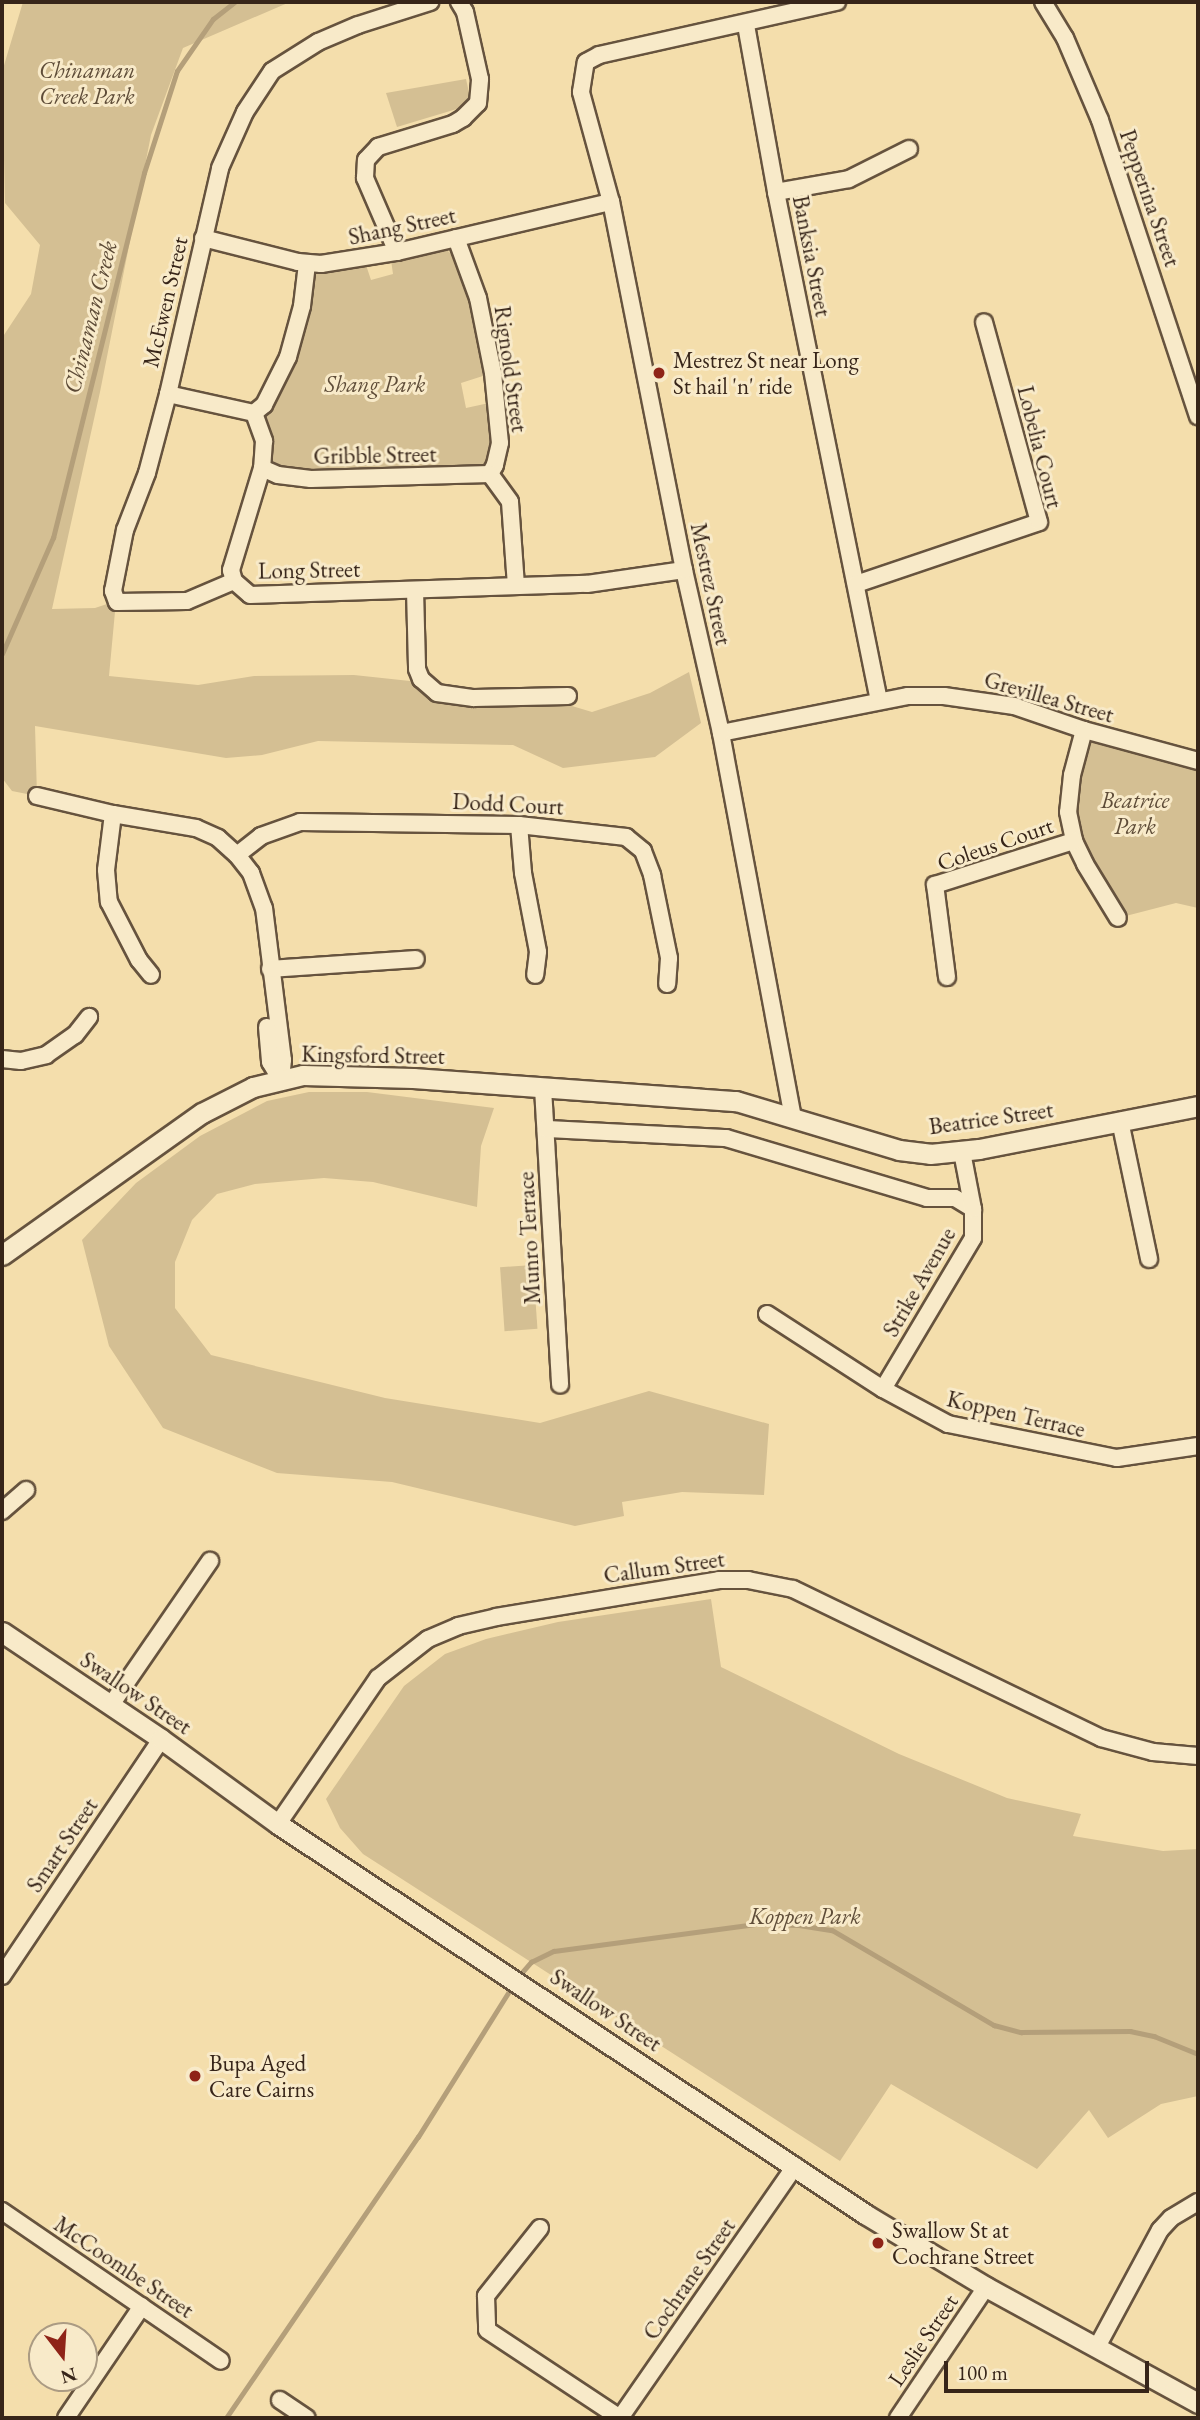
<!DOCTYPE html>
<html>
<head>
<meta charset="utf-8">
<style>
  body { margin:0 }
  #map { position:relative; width:1200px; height:2420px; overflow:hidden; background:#f4deac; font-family:"EB Garamond",serif }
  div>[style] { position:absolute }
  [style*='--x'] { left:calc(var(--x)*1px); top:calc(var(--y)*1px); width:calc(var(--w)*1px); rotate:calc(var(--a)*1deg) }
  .green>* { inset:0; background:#d4bf93; transform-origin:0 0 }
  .stream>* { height:4.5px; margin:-2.25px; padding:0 2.25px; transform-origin:2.25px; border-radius:2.25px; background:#b49f7a }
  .roads { filter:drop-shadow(2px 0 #66533e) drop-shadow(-2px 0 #66533e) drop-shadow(0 2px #66533e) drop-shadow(0 -2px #66533e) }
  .minor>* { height:16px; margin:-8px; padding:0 8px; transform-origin:8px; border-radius:8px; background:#f8eac9 }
  .tertiary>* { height:19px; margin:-9.5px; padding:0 9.5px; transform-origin:9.5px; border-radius:9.5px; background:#f8eac9 }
  .dots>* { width:19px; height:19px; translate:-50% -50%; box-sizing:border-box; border:4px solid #f8eac9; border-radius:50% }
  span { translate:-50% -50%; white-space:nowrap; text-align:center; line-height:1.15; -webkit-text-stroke:6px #f8eac9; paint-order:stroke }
  .park-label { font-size:23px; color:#5e4c38; font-style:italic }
  .street-label { font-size:23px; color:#372519 }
  .poi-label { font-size:23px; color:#372519 }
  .left { translate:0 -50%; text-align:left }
  .water-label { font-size:24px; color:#5c4a36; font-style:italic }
  .frame { position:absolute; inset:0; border:4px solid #372519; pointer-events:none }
  .north { position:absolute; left:28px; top:2322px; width:70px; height:70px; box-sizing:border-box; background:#f8eac9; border:2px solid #ab9b83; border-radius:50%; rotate:163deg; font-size:19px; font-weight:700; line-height:28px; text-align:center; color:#372519 }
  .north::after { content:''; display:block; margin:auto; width:24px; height:32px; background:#8f2418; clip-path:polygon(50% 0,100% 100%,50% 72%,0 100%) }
  .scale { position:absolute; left:944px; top:2361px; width:205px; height:32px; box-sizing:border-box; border:4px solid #372519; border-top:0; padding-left:9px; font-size:21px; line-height:24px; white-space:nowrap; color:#372519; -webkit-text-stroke:5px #f8eac9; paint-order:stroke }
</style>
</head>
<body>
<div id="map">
  <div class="green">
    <i style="clip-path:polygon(23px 2px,290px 2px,183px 48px,151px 135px,100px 392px,52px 609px,95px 608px,116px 601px,109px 676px,198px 685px,254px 676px,354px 675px,532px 694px,592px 712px,650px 693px,689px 672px,701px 723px,655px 757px,563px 768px,513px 745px,318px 741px,262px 755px,226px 758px,35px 726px,37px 796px,12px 791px,2px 778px,2px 338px,31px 294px,40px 245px,5px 203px,2px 72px)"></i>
    <i style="clip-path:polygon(466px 79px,470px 97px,460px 108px,397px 127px,386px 93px)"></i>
    <i style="clip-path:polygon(442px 246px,456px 258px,469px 286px,486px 375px,461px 383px,466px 408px,489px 403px,496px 443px,485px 470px,283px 472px,270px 463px,264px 413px,315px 273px,320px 270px,366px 265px,371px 280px,393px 274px,391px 260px)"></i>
    <i style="clip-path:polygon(1079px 728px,1198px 764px,1198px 908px,1176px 903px,1118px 918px,1074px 841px)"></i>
    <i style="clip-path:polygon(309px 1092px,367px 1092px,494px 1108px,481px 1146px,477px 1207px,373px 1182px,324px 1178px,255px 1184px,217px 1194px,192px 1220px,175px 1262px,175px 1308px,211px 1355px,385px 1398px,540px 1423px,649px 1391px,769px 1424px,764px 1495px,682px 1492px,622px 1502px,624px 1516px,575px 1526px,392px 1482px,277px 1473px,163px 1428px,109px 1346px,82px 1240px,136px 1183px,200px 1136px,267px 1101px)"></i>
    <i style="left:533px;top:1265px;width:64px;height:33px;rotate:86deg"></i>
    <i style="clip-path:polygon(711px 1599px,721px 1667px,899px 1754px,1007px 1798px,1081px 1814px,1073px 1836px,1163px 1851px,1198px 1849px,1198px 2096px,1161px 2104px,1108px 2138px,1089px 2110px,1037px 2169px,891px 2084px,840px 2161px,363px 1854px,340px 1828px,326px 1799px,404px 1686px,445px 1654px,486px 1639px,558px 1622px)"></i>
  </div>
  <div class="stream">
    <i style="--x:2;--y:654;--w:127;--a:-66.3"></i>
    <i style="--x:53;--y:538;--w:376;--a:-76"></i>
    <i style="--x:144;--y:173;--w:107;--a:-72.1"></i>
    <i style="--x:177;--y:71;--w:63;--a:-55.3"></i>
    <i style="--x:213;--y:19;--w:28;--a:-38"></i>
    <i style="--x:518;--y:1977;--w:20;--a:-49"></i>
    <i style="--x:531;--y:1962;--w:25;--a:-26"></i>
    <i style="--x:554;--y:1951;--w:205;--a:-7.6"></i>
    <i style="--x:757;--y:1924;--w:42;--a:1.4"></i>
    <i style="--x:799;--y:1925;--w:33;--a:9"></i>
    <i style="--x:832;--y:1930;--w:188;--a:30.4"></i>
    <i style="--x:994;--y:2025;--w:28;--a:15"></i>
    <i style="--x:1021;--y:2032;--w:109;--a:-0.5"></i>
    <i style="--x:1130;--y:2031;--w:25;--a:12"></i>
    <i style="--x:1154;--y:2036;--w:48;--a:22.2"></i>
    <i style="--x:226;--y:2418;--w:340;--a:-55.7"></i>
    <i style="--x:418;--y:2137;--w:179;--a:-58"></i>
  </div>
  <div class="roads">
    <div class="minor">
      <i style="--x:1043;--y:2;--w:42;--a:58.6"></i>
      <i style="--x:1065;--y:38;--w:89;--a:66.9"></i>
      <i style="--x:1100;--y:120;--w:312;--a:71.7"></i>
      <i style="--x:746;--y:25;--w:170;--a:79.8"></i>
      <i style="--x:776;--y:192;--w:519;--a:78.56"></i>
      <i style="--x:776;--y:192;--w:74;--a:-10.1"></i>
      <i style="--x:849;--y:179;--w:67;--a:-26.6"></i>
      <i style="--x:203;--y:238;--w:98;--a:14.2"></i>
      <i style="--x:298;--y:262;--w:23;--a:5"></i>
      <i style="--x:321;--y:264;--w:77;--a:-9"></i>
      <i style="--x:397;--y:252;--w:220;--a:-13.2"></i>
      <i style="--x:456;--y:238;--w:64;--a:69.9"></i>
      <i style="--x:478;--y:298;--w:76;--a:78.7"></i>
      <i style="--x:493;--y:373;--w:70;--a:84.3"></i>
      <i style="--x:500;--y:443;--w:23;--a:103"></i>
      <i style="--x:495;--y:465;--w:10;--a:119"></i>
      <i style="--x:397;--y:252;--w:81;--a:-113.4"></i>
      <i style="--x:365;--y:178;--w:18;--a:-87"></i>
      <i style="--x:366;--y:160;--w:18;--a:-47"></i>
      <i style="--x:378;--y:147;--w:78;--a:-17"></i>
      <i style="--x:453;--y:124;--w:12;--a:-31"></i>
      <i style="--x:463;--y:118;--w:21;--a:-45"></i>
      <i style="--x:478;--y:103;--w:24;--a:-85"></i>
      <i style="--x:480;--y:79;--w:69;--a:-102.6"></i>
      <i style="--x:465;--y:12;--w:12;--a:-121"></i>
      <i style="--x:168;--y:394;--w:88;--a:12.5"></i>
      <i style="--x:254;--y:413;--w:30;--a:70"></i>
      <i style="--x:264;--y:441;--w:27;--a:94"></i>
      <i style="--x:262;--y:468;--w:107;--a:106.9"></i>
      <i style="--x:231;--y:570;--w:11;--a:75"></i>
      <i style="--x:234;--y:581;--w:21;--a:41"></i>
      <i style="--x:250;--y:595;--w:337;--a:-1.9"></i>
      <i style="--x:587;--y:584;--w:98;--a:-8.2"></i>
      <i style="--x:254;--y:413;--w:13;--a:-39"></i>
      <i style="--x:264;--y:405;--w:54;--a:-63.4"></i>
      <i style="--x:288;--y:357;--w:53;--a:-74.6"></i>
      <i style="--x:302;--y:306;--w:42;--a:-83.2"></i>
      <i style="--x:262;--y:468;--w:17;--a:24"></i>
      <i style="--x:278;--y:475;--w:33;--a:7"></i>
      <i style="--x:311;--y:479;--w:179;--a:-1.6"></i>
      <i style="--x:490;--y:474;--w:34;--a:54"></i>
      <i style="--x:510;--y:502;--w:83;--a:85.9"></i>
      <i style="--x:234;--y:581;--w:51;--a:156.9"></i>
      <i style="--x:187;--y:601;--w:70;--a:179.2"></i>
      <i style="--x:117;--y:602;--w:12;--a:-110"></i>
      <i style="--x:113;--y:591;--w:62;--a:-78.9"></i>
      <i style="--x:125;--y:530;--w:61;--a:-68.9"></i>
      <i style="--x:147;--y:473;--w:82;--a:-75.1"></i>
      <i style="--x:168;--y:394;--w:232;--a:-77"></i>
      <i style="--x:220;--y:168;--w:61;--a:-65.9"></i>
      <i style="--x:245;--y:112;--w:49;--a:-56.6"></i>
      <i style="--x:272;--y:71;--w:54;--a:-32.2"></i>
      <i style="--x:318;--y:42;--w:43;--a:-23"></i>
      <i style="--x:358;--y:25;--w:76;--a:-17.7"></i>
      <i style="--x:856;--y:584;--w:193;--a:-18.7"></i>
      <i style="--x:1039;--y:522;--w:207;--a:-105.4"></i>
      <i style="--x:415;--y:590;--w:79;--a:88.5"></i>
      <i style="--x:417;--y:669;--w:11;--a:68"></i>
      <i style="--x:421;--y:679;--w:21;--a:41"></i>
      <i style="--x:437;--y:693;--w:37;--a:8"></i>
      <i style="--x:474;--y:698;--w:94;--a:-1.2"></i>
      <i style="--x:1084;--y:730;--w:47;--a:104.9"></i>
      <i style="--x:1072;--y:775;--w:37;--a:96"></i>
      <i style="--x:1068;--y:812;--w:30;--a:78"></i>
      <i style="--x:1074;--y:841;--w:25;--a:64"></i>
      <i style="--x:1085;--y:864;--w:63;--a:58.6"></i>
      <i style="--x:721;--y:733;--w:191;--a:-11.2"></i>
      <i style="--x:908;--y:696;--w:36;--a:0"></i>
      <i style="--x:944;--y:696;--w:71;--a:8.1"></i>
      <i style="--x:1014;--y:706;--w:74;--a:18.9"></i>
      <i style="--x:1084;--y:730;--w:118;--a:15.2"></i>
      <i style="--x:37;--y:796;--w:78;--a:13.3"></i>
      <i style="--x:113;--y:814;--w:84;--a:9.6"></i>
      <i style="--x:196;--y:828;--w:24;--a:24"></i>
      <i style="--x:218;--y:838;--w:25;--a:42"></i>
      <i style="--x:237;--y:855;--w:23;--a:52"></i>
      <i style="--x:251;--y:873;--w:37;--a:70"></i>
      <i style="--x:264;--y:908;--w:153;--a:82.9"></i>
      <i style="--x:283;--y:1060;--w:20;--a:96"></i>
      <i style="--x:113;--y:814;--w:56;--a:97.1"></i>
      <i style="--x:106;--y:870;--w:32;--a:85"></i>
      <i style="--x:109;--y:902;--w:65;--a:62.7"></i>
      <i style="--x:139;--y:960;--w:19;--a:51"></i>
      <i style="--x:519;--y:825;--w:48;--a:85.2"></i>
      <i style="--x:523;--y:873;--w:80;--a:79.2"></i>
      <i style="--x:538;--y:952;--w:23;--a:97"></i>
      <i style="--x:237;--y:855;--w:31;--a:-38"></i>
      <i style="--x:261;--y:836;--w:41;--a:-19.7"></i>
      <i style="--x:300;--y:822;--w:219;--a:0.8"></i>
      <i style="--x:519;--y:825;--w:108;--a:6.4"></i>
      <i style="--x:626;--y:837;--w:22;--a:39"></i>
      <i style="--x:643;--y:851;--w:26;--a:69"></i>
      <i style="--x:652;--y:875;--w:85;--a:78.4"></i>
      <i style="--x:669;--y:958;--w:26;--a:94"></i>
      <i style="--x:270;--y:969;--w:146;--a:-3.9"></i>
      <i style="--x:947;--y:977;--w:93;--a:-97.4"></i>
      <i style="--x:935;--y:885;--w:146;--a:-17.6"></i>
      <i style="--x:267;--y:1027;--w:35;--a:85"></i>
      <i style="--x:270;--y:1062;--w:21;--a:59"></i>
      <i style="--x:2;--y:1059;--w:19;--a:6"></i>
      <i style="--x:21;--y:1061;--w:26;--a:-13"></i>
      <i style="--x:46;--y:1055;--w:35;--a:-35"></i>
      <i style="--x:75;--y:1035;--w:23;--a:-52"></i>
      <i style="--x:543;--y:1088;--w:297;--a:86.7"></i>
      <i style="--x:793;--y:1118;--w:392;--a:-100.6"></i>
      <i style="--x:721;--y:733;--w:167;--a:-102.8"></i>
      <i style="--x:684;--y:570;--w:375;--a:-101.2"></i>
      <i style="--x:611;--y:202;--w:114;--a:-105.3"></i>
      <i style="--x:581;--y:92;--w:30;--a:-81"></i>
      <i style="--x:586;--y:62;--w:15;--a:-28"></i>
      <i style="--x:599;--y:55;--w:244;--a:-12.6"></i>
      <i style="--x:1120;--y:1121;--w:141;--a:78.1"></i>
      <i style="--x:546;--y:1129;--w:180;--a:2.9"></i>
      <i style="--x:726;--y:1138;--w:210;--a:16.6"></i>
      <i style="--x:927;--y:1198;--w:28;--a:0"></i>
      <i style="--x:955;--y:1198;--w:21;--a:31"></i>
      <i style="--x:767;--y:1314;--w:138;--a:32.9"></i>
      <i style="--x:883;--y:1389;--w:74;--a:28.3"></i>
      <i style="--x:948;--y:1424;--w:172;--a:11.4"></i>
      <i style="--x:1117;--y:1458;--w:82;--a:-8.4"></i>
      <i style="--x:883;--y:1389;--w:176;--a:-59.2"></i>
      <i style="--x:973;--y:1238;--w:29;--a:-90"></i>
      <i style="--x:973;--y:1209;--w:58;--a:-100.9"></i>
      <i style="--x:2;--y:1511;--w:32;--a:-41"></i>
      <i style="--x:111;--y:1705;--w:175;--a:-55.5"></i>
      <i style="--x:278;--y:1824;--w:177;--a:-55.6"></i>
      <i style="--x:378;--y:1678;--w:63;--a:-38"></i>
      <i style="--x:428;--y:1639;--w:33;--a:-23"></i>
      <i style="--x:458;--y:1626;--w:39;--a:-13"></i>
      <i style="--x:496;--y:1617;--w:226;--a:-9.4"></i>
      <i style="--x:719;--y:1580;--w:29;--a:0"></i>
      <i style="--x:748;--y:1580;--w:46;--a:11.3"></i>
      <i style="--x:793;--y:1589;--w:342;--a:25.8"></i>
      <i style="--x:1101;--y:1738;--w:54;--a:15.1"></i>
      <i style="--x:1153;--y:1752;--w:45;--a:5.1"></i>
      <i style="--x:2;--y:1976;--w:285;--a:-56.1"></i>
      <i style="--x:2;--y:2211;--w:265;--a:34.4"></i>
      <i style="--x:540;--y:2228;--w:87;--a:128.5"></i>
      <i style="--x:486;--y:2296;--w:34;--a:88"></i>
      <i style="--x:487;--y:2330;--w:159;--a:33.5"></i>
      <i style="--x:1097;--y:2347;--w:133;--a:-61.7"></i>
      <i style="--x:1160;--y:2230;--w:16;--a:-47"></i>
      <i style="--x:1171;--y:2218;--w:31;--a:-31"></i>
      <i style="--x:280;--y:2400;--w:32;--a:34"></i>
      <i style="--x:66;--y:2418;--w:135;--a:-55.8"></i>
      <i style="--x:620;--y:2418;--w:307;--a:-55.2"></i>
      <i style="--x:898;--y:2418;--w:158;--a:-56.1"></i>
    </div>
    <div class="tertiary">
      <i style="--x:2;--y:1255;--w:245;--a:-35.4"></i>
      <i style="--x:202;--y:1113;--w:57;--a:-27"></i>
      <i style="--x:253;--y:1087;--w:51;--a:-13.5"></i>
      <i style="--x:303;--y:1075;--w:110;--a:1.6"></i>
      <i style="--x:413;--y:1078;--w:324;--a:4.1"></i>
      <i style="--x:736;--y:1101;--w:170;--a:16.7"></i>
      <i style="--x:899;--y:1150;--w:31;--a:7"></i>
      <i style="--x:930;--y:1154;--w:49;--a:-5.8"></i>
      <i style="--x:979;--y:1149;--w:223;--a:-11.1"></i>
      <i style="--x:2;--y:1632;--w:192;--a:33.9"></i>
      <i style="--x:161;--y:1739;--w:145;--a:36"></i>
      <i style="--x:278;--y:1824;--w:705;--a:33.6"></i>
      <i style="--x:865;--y:2214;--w:141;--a:31.1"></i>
      <i style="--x:986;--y:2287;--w:242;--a:28.7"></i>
    </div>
  </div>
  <div class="dots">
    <i style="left:659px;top:373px;background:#8f2418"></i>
    <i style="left:195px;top:2076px;background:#8f2418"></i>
    <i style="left:878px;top:2243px;background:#8f2418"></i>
  </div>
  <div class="park-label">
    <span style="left:87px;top:83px">Chinaman<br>Creek Park</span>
    <span style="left:375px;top:384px">Shang Park</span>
    <span style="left:1135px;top:813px">Beatrice<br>Park</span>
    <span style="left:805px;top:1916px">Koppen Park</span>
  </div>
  <div class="street-label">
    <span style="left:1150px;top:198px;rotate:71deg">Pepperina Street</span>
    <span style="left:402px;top:226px;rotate:-12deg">Shang Street</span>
    <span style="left:812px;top:256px;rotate:79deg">Banksia Street</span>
    <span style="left:165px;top:302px;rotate:-77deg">McEwen Street</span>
    <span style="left:511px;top:369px;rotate:82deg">Rignold Street</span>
    <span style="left:1040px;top:447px;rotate:76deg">Lobelia Court</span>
    <span style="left:375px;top:455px;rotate:-1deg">Gribble Street</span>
    <span style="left:309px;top:570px;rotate:-1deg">Long Street</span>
    <span style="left:711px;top:584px;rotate:78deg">Mestrez Street</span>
    <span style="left:1049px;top:697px;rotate:16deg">Grevillea Street</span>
    <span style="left:508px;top:804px;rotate:3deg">Dodd Court</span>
    <span style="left:995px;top:844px;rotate:-19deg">Coleus Court</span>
    <span style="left:373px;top:1055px;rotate:1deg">Kingsford Street</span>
    <span style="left:991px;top:1118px;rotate:-8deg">Beatrice Street</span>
    <span style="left:529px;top:1238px;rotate:-93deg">Munro Terrace</span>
    <span style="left:919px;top:1282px;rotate:-60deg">Strike Avenue</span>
    <span style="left:1016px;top:1414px;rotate:13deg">Koppen Terrace</span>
    <span style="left:664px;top:1567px;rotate:-8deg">Callum Street</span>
    <span style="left:136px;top:1693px;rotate:34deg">Swallow Street</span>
    <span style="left:62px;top:1845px;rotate:-56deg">Smart Street</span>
    <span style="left:606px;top:2010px;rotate:34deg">Swallow Street</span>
    <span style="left:124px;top:2267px;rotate:34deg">McCoombe Street</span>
    <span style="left:689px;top:2279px;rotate:-55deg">Cochrane Street</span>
    <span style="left:923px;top:2340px;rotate:-56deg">Leslie Street</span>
  </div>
  <div class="poi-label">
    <span class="left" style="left:673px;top:373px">Mestrez St near Long<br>St hail 'n' ride</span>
    <span class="left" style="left:209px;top:2076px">Bupa Aged<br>Care Cairns</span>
    <span class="left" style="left:892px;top:2243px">Swallow St at<br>Cochrane Street</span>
  </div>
  <div class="water-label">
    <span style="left:90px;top:317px;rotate:-76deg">Chinaman Creek</span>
  </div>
  <div class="frame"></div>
  <div class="north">N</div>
  <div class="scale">100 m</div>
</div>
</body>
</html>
